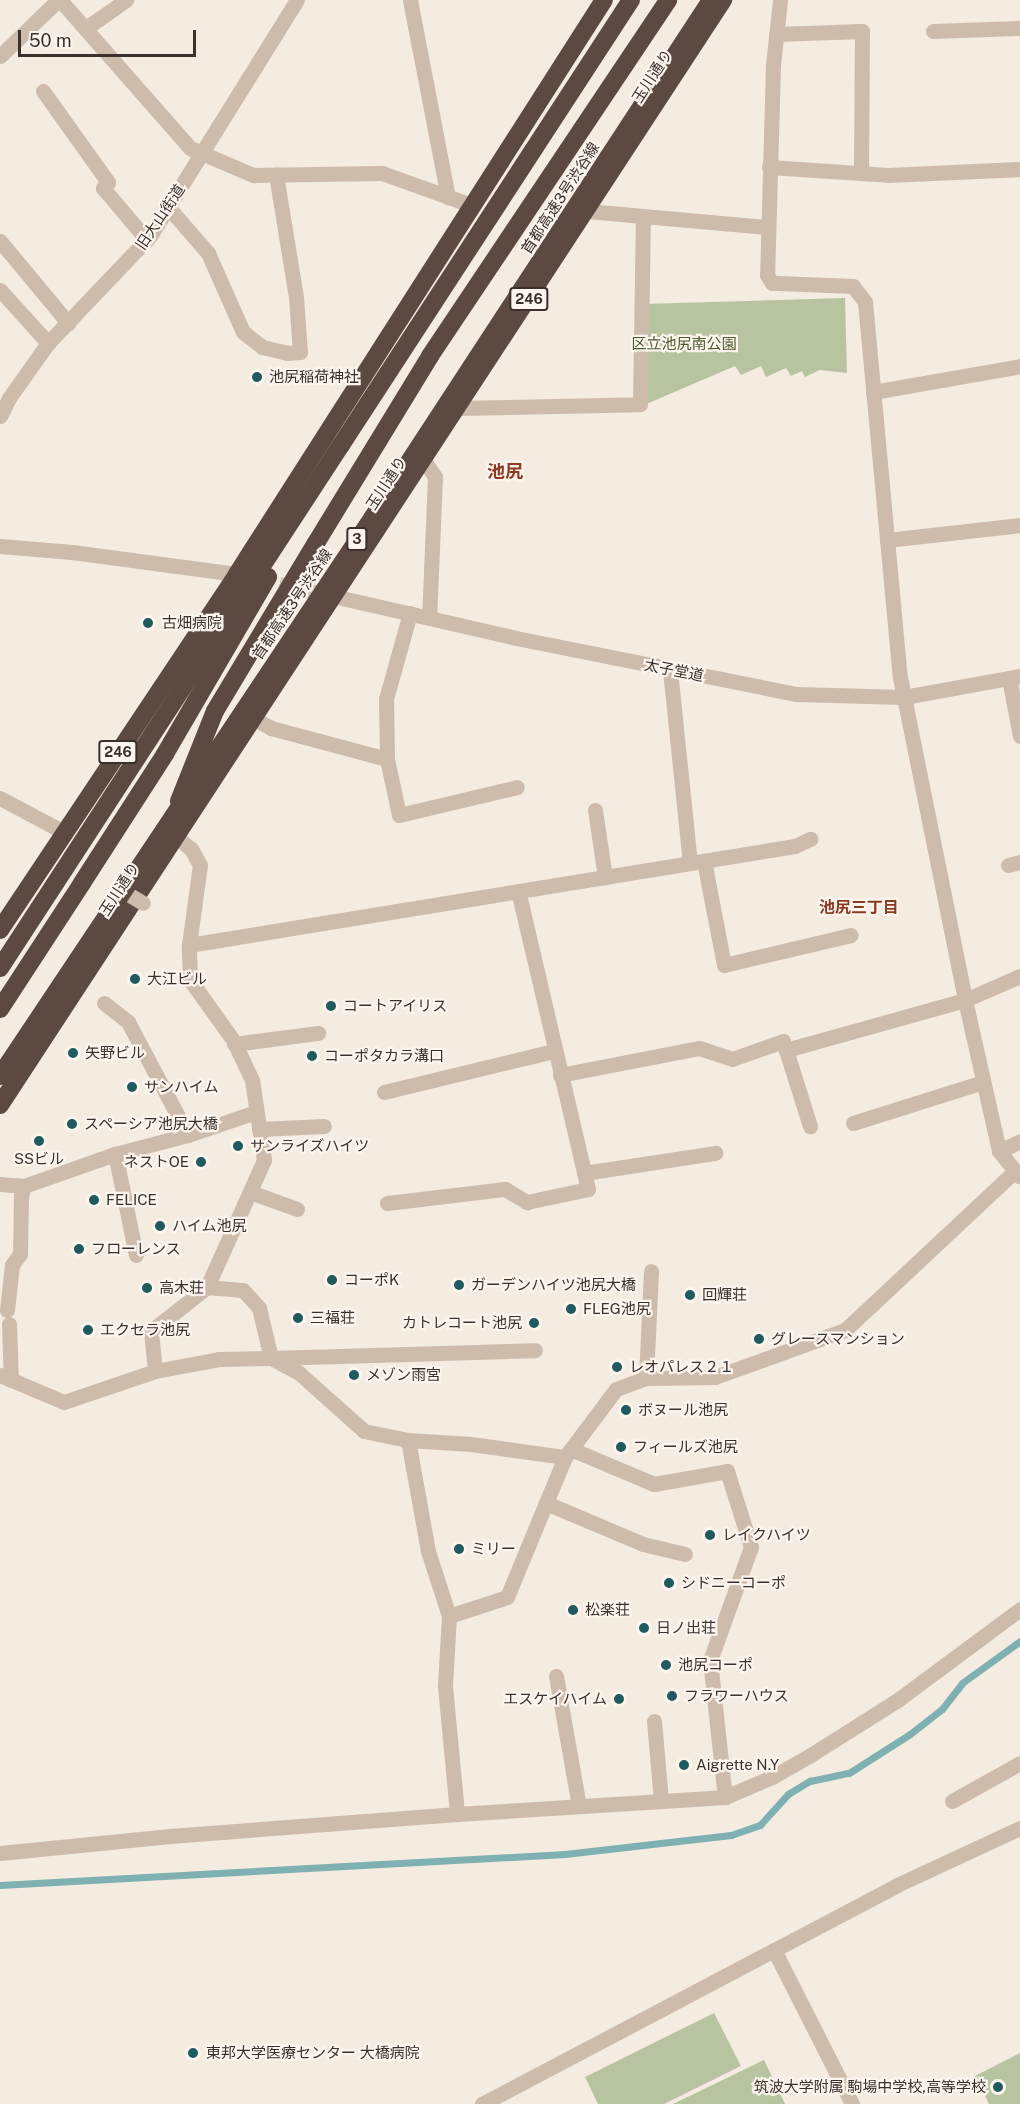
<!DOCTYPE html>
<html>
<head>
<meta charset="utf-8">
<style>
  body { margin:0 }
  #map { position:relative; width:1020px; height:2104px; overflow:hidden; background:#f4ebe1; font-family:"Public Sans","Noto Sans JP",sans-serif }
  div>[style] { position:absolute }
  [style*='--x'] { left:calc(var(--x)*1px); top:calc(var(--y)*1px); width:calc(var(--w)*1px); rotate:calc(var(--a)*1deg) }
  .green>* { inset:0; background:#b8c4a0 }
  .stream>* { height:7px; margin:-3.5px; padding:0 3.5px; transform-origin:3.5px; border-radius:3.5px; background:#7fb0b2 }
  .minor-tunnel>* { height:15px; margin-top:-7.5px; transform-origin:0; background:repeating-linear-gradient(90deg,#cfc6bd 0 15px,transparent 0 23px) }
  .minor>* { height:15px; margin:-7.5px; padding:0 7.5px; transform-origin:7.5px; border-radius:7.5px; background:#cdbbac }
  .highway>* { height:18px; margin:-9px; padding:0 9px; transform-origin:9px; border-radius:9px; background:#5c4a42 }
  .minor-bridge>* { height:15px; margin:-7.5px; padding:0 7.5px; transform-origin:7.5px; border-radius:7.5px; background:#cdbbac }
  .highway-bridge>* { height:18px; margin:-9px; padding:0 9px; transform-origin:9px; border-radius:9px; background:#5c4a42 }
  .dots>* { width:16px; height:16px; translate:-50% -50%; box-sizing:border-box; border:3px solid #fbf5ee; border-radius:50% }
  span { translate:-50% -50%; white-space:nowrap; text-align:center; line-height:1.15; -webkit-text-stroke:4.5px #fbf5ee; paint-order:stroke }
  .shield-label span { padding:2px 4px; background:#fbf5ee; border:2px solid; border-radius:4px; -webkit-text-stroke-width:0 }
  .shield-label { font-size:14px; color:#3b302b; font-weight:700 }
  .street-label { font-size:15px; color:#3b302b }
  .park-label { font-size:15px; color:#4a5a2e }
  .poi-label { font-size:15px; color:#3b302b }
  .left { translate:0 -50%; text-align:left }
  .right { translate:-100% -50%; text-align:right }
  .neighbourhood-label { font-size:16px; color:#8c3b22; font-weight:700 }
  .quarter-label { font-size:18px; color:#8c3b22; font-weight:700 }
  .scale { position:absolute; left:18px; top:30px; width:178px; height:27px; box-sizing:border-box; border:3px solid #3b302b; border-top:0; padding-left:8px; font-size:18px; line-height:21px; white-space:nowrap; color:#3b302b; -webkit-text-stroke:4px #fbf5ee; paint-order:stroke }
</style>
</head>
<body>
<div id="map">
  <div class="green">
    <i style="clip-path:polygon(845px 298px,847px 373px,820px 370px,805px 377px,802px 371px,791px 376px,786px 368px,766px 377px,761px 366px,741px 375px,735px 366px,644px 405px,643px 304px)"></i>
    <i style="clip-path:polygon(714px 2013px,741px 2066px,664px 2104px,598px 2104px,585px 2077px)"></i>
    <i style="clip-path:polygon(1020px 2053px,1020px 2104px,989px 2104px,975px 2076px)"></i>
    <i style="clip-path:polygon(764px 2060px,785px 2104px,673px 2104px)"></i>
  </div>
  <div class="stream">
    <i style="--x:0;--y:1885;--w:566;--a:-3.14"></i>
    <i style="--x:565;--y:1854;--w:167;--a:-6.5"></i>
    <i style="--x:731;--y:1835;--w:31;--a:-19"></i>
    <i style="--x:760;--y:1825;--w:42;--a:-47.9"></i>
    <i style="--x:788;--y:1794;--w:26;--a:-31"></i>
    <i style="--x:810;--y:1781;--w:40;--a:-12"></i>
    <i style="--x:849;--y:1773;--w:72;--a:-32.6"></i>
    <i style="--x:910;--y:1734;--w:41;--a:-38"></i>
    <i style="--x:942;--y:1709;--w:33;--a:-52"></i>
    <i style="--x:962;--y:1683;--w:72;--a:-35.9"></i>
  </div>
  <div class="minor-tunnel">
    <i style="--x:257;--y:579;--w:78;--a:12.6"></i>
  </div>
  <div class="minor">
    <i style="--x:60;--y:0;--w:197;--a:48.7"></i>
    <i style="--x:190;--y:148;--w:69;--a:23.2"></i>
    <i style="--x:253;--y:175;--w:129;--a:-0.9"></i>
    <i style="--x:382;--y:173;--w:95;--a:19.8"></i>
    <i style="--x:410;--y:0;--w:201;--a:79.1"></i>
    <i style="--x:780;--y:0;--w:65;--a:96.1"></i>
    <i style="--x:773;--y:65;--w:210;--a:91.6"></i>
    <i style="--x:767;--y:275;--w:9;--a:58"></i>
    <i style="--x:772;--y:283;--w:6;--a:0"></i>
    <i style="--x:778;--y:283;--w:75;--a:2.3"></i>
    <i style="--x:853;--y:286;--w:20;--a:53"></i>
    <i style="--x:865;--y:302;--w:377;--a:84.7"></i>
    <i style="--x:900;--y:677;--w:329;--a:78.6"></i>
    <i style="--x:965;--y:1000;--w:155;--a:77.3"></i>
    <i style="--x:999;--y:1151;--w:33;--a:51"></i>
    <i style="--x:86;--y:28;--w:49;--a:-35"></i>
    <i style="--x:933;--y:31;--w:87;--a:-2"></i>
    <i style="--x:776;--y:34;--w:86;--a:-2"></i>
    <i style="--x:862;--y:31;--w:142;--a:90.4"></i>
    <i style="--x:0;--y:56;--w:81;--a:-44"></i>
    <i style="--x:43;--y:91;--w:112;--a:54.5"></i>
    <i style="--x:108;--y:182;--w:8;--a:130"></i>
    <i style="--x:103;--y:188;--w:68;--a:49.8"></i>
    <i style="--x:769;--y:167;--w:119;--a:3.8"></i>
    <i style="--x:888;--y:175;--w:132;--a:-2.6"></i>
    <i style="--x:168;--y:207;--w:61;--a:49"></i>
    <i style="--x:208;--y:253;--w:86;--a:66.1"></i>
    <i style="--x:243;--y:332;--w:24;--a:38"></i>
    <i style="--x:262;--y:347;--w:26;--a:13"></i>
    <i style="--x:287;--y:353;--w:13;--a:-4"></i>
    <i style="--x:300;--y:352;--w:55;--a:-94.2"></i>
    <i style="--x:296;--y:297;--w:124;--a:-99.3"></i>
    <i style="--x:587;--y:211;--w:180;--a:5.1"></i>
    <i style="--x:0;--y:241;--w:107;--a:50.3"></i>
    <i style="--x:0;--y:290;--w:72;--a:47.8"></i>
    <i style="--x:873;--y:392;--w:149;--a:-10"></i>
    <i style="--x:456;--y:408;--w:184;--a:-1.2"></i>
    <i style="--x:640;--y:404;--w:188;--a:-89.1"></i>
    <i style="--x:0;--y:416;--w:20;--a:-63"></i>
    <i style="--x:9;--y:398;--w:67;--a:-54.7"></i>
    <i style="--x:48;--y:343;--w:148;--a:-46.4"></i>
    <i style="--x:150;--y:236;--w:278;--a:-58.1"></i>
    <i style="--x:423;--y:459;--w:22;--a:56"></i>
    <i style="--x:435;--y:477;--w:141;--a:92.4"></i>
    <i style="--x:887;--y:540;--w:134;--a:-6.4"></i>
    <i style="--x:0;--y:546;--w:72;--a:4.8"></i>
    <i style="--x:72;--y:552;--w:166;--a:7.6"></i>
    <i style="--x:333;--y:596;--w:188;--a:12.9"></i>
    <i style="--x:516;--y:638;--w:286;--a:11.3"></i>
    <i style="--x:796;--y:694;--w:108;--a:1.6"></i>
    <i style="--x:904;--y:697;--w:118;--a:-10.3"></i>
    <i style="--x:410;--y:613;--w:89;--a:105.6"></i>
    <i style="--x:386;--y:699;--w:60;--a:89"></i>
    <i style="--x:387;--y:759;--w:57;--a:77.9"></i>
    <i style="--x:399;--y:815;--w:121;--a:-13.3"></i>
    <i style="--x:670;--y:670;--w:194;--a:84.1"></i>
    <i style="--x:1009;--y:678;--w:59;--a:79.3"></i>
    <i style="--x:253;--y:718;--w:21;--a:29"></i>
    <i style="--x:271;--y:728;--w:120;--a:15"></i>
    <i style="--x:0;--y:798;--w:72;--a:28"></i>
    <i style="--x:595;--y:810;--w:68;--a:81.5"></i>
    <i style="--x:704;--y:861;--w:106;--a:79.1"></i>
    <i style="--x:724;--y:965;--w:130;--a:-13.3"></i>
    <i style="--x:1008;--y:865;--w:12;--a:-14"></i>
    <i style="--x:189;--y:945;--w:614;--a:-9.28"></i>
    <i style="--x:795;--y:846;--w:17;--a:-25"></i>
    <i style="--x:104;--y:1003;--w:31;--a:38"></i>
    <i style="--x:128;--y:1022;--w:128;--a:62"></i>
    <i style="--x:188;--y:1135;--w:72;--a:-18.7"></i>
    <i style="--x:234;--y:1044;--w:85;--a:-7.5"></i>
    <i style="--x:786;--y:1050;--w:80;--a:72.5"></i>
    <i style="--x:560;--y:1075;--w:142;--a:-11"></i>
    <i style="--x:699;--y:1048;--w:35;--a:18"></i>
    <i style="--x:732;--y:1059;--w:54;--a:-19.4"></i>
    <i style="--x:783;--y:1041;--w:9;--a:72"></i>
    <i style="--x:786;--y:1050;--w:186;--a:-15.6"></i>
    <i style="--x:965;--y:1000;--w:60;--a:-23.6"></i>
    <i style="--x:384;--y:1092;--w:175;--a:-13.6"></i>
    <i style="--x:853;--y:1123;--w:136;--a:-17.5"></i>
    <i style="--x:259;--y:1129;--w:65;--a:-2.6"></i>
    <i style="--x:999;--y:1151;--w:23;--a:-25"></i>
    <i style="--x:584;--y:1173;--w:133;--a:-8.7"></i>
    <i style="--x:0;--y:1184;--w:24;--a:5"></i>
    <i style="--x:24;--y:1186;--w:96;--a:-19.4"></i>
    <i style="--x:250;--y:1192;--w:50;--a:19.9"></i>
    <i style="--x:387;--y:1203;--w:119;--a:-6.8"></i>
    <i style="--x:505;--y:1189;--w:26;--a:31"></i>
    <i style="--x:527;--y:1202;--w:62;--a:-12"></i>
    <i style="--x:588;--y:1189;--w:306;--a:-103.2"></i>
    <i style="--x:136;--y:1255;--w:103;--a:-101.7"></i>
    <i style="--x:115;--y:1154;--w:75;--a:-14.6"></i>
    <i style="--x:207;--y:1287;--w:36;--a:5"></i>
    <i style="--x:243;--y:1290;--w:24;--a:48"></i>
    <i style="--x:259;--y:1308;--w:51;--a:76.5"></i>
    <i style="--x:271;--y:1358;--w:264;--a:-1.7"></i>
    <i style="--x:7;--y:1310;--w:45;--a:-83.7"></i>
    <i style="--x:12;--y:1265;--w:14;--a:-54"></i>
    <i style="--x:20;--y:1254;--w:57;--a:-89"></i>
    <i style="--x:21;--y:1197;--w:11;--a:-75"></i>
    <i style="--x:9;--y:1324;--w:56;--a:88"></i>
    <i style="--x:155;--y:1371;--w:40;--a:-95.7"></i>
    <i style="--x:151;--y:1331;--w:71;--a:-38.2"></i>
    <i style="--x:207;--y:1287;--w:139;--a:-65.8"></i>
    <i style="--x:264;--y:1160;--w:81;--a:-98.5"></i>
    <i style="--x:252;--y:1080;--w:44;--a:-115.4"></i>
    <i style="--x:233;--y:1040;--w:74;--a:-125.6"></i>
    <i style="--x:190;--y:980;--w:35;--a:-92"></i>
    <i style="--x:189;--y:945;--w:81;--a:-82.2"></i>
    <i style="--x:200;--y:865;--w:18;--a:-119"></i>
    <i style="--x:191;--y:849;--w:21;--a:-141"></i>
    <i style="--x:0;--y:1375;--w:69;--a:22.9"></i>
    <i style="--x:64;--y:1402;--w:96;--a:-18.8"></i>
    <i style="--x:155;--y:1371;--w:65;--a:-10.6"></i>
    <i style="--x:219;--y:1359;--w:52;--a:-1.1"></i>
    <i style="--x:271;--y:1358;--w:32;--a:28"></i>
    <i style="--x:299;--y:1373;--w:87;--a:41.7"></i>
    <i style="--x:364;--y:1431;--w:45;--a:11.6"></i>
    <i style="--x:408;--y:1440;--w:63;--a:3.6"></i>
    <i style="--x:471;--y:1444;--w:95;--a:7.9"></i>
    <i style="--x:565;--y:1457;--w:85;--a:-53.1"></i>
    <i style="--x:616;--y:1389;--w:32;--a:-20"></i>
    <i style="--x:646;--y:1378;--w:69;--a:-0.8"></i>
    <i style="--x:715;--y:1377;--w:138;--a:-19.9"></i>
    <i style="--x:845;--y:1330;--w:233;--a:-43.1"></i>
    <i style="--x:646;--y:1378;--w:107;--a:-87.3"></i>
    <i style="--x:408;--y:1440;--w:113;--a:79.8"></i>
    <i style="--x:428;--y:1551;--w:68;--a:72.1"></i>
    <i style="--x:449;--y:1616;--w:70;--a:93.3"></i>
    <i style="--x:445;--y:1686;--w:129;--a:84.6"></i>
    <i style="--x:571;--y:1449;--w:90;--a:22.9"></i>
    <i style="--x:654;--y:1484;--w:74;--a:-10.1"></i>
    <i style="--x:727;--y:1471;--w:80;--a:72.5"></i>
    <i style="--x:751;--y:1547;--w:120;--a:109.9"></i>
    <i style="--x:710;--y:1660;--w:138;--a:83.8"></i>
    <i style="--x:546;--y:1503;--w:105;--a:22.9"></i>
    <i style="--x:643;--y:1544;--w:43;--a:13.4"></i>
    <i style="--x:449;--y:1616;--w:61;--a:-18.1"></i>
    <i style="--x:507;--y:1597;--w:152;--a:-67.5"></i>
    <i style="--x:556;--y:1676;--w:132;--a:80"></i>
    <i style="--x:654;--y:1721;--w:80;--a:85"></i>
    <i style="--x:952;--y:1801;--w:78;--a:-29.2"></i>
    <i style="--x:0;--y:1853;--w:171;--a:-5.7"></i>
    <i style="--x:170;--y:1836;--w:288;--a:-4.4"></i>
    <i style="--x:457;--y:1814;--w:269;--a:-3.6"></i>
    <i style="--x:725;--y:1797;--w:51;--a:-23.1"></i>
    <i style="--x:772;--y:1777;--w:43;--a:-29.6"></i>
    <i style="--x:809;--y:1756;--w:107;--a:-32.3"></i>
    <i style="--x:899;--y:1699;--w:151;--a:-36.6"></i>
    <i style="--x:774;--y:1950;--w:173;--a:63.1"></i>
    <i style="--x:482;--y:2104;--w:469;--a:-27.8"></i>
    <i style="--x:897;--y:1885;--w:136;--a:-24.9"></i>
  </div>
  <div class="highway">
    <i style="--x:341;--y:445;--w:531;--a:-56.91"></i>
    <i style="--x:179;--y:801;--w:97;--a:-68.2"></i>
    <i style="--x:215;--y:711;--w:196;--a:-59"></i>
    <i style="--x:316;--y:543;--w:219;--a:-58.6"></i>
    <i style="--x:430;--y:356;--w:428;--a:-56.2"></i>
    <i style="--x:0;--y:930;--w:428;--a:-56.3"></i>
    <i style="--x:237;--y:574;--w:681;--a:-57.41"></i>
    <i style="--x:0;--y:1009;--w:150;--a:-56.9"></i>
    <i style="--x:0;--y:1105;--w:1321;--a:-56.8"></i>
  </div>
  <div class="minor-bridge">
    <i style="--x:123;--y:891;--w:23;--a:31"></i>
  </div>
  <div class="highway-bridge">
    <i style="--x:82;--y:883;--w:153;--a:-57.2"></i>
    <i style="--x:165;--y:754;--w:205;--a:-59.8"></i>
    <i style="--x:0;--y:968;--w:624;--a:-56.9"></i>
    <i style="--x:0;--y:1076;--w:672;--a:-56.29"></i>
    <i style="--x:373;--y:517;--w:618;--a:-56.82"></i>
  </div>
  <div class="dots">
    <i style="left:257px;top:377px;background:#1f5a5e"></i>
    <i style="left:148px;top:623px;background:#1f5a5e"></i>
    <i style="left:135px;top:979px;background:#1f5a5e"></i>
    <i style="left:331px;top:1006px;background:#1f5a5e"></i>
    <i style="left:73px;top:1053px;background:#1f5a5e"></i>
    <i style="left:312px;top:1056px;background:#1f5a5e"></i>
    <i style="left:132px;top:1087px;background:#1f5a5e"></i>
    <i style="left:72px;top:1124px;background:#1f5a5e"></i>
    <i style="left:39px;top:1141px;background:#1f5a5e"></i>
    <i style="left:238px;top:1146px;background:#1f5a5e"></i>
    <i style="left:201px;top:1162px;background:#1f5a5e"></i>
    <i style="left:94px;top:1200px;background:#1f5a5e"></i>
    <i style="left:160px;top:1226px;background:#1f5a5e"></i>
    <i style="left:79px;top:1249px;background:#1f5a5e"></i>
    <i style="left:332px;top:1280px;background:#1f5a5e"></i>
    <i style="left:459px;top:1285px;background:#1f5a5e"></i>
    <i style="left:147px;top:1288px;background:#1f5a5e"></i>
    <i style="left:690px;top:1295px;background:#1f5a5e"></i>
    <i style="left:571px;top:1309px;background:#1f5a5e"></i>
    <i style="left:298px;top:1318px;background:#1f5a5e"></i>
    <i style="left:534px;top:1323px;background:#1f5a5e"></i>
    <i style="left:88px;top:1330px;background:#1f5a5e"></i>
    <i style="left:759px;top:1339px;background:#1f5a5e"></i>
    <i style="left:617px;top:1367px;background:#1f5a5e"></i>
    <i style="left:354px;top:1375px;background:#1f5a5e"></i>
    <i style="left:626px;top:1410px;background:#1f5a5e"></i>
    <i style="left:621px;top:1447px;background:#1f5a5e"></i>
    <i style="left:710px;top:1535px;background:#1f5a5e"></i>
    <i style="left:459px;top:1549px;background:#1f5a5e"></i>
    <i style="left:669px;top:1583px;background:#1f5a5e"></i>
    <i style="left:573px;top:1610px;background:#1f5a5e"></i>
    <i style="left:644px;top:1628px;background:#1f5a5e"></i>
    <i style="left:666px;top:1665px;background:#1f5a5e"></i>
    <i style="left:672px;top:1696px;background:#1f5a5e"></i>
    <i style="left:619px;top:1699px;background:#1f5a5e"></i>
    <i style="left:684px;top:1765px;background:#1f5a5e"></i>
    <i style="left:193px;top:2053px;background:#1f5a5e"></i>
    <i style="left:998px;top:2087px;background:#1f5a5e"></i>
  </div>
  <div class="shield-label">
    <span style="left:529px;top:299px">246</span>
    <span style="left:357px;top:539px">3</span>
    <span style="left:118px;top:752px">246</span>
  </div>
  <div class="street-label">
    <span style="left:652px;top:76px;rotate:-57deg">玉川通り</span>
    <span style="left:560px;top:198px;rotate:-57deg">首都高速3号渋谷線</span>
    <span style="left:160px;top:217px;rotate:-56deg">旧大山街道</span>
    <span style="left:386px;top:483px;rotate:-57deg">玉川通り</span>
    <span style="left:292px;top:604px;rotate:-56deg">首都高速3号渋谷線</span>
    <span style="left:674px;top:670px;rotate:11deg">太子堂道</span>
    <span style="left:119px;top:889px;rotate:-57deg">玉川通り</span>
  </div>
  <div class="park-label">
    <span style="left:684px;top:344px">区立池尻南公園</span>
  </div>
  <div class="poi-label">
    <span class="left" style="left:269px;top:377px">池尻稲荷神社</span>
    <span class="left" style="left:162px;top:623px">古畑病院</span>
    <span class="left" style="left:147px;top:979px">大江ビル</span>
    <span class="left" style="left:343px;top:1006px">コートアイリス</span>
    <span class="left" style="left:85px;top:1053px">矢野ビル</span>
    <span class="left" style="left:324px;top:1056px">コーポタカラ溝口</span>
    <span class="left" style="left:144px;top:1087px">サンハイム</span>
    <span class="left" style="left:84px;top:1124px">スペーシア池尻大橋</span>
    <span class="left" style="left:250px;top:1146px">サンライズハイツ</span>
    <span style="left:39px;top:1159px">SSビル</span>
    <span class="right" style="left:189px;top:1162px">ネストOE</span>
    <span class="left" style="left:106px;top:1200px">FELICE</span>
    <span class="left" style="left:172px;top:1226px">ハイム池尻</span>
    <span class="left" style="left:91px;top:1249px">フローレンス</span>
    <span class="left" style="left:344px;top:1280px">コーポK</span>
    <span class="left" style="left:471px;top:1285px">ガーデンハイツ池尻大橋</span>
    <span class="left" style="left:159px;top:1288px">高木荘</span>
    <span class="left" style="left:702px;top:1295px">回輝荘</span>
    <span class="left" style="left:583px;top:1309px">FLEG池尻</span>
    <span class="left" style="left:310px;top:1318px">三福荘</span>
    <span class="right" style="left:522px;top:1323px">カトレコート池尻</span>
    <span class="left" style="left:100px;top:1330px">エクセラ池尻</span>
    <span class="left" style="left:771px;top:1339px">グレースマンション</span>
    <span class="left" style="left:629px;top:1367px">レオパレス２１</span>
    <span class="left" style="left:366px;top:1375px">メゾン雨宮</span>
    <span class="left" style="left:638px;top:1410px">ボヌール池尻</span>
    <span class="left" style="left:633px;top:1447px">フィールズ池尻</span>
    <span class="left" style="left:722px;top:1535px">レイクハイツ</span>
    <span class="left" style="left:471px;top:1549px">ミリー</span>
    <span class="left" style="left:681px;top:1583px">シドニーコーポ</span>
    <span class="left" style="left:585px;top:1610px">松楽荘</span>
    <span class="left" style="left:656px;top:1628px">日ノ出荘</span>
    <span class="left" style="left:678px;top:1665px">池尻コーポ</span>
    <span class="left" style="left:684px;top:1696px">フラワーハウス</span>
    <span class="right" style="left:607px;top:1699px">エスケイハイム</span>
    <span class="left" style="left:696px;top:1765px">Aigrette N.Y</span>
    <span class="left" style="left:206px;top:2053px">東邦大学医療センター 大橋病院</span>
    <span class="right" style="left:986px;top:2087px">筑波大学附属 駒場中学校,高等学校</span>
  </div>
  <div class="neighbourhood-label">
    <span style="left:859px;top:908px">池尻三丁目</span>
  </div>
  <div class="quarter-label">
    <span style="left:505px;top:472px">池尻</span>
  </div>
  <div class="scale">50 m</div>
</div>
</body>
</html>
